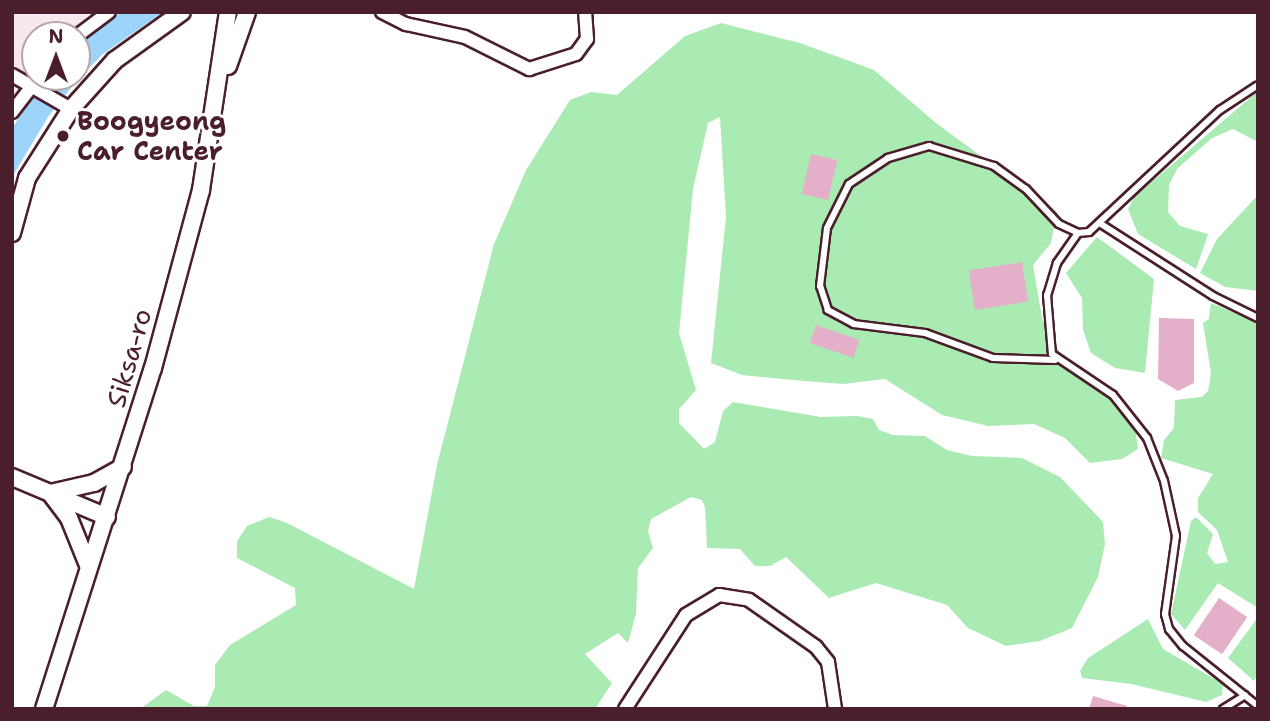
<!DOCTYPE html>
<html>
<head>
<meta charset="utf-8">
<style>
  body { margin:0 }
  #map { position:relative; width:1270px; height:721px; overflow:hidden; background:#fff; font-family:"Shantell Sans",sans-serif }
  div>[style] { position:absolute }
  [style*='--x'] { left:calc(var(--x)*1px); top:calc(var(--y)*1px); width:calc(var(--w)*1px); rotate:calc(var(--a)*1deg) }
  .built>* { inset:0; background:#f7e7ee }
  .green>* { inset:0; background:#aaebb3 }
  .water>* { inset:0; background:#9dd4fc }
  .building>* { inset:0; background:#e4afc8; transform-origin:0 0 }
  .roads { filter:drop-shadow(2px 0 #4a1f2b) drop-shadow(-2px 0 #4a1f2b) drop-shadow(0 2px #4a1f2b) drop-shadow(0 -2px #4a1f2b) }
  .service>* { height:6px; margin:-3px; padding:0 3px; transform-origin:3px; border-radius:3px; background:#fff }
  .minor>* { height:12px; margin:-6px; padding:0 6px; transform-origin:6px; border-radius:6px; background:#fff }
  .tertiary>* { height:16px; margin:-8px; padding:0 8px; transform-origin:8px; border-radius:8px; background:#fff }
  .dots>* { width:19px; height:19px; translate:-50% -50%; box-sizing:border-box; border:4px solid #fff; border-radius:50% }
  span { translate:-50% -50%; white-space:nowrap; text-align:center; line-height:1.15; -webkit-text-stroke:6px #fff; paint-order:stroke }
  .poi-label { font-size:26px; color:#4a1f2b; font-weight:700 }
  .left { translate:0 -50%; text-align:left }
  .street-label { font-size:26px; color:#4a1f2b }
  .frame { position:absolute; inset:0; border:14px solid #4a1f2b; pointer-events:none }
  .north { position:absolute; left:21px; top:21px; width:70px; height:70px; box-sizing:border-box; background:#fff; border:2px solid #b7a5aa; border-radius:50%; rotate:0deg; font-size:19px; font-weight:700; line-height:28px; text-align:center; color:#4a1f2b }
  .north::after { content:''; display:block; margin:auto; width:24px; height:32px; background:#4a1f2b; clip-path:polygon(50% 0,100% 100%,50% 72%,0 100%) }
</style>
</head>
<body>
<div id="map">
  <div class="built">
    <i style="clip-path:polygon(12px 12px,92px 12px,65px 35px,35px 35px,35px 66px,12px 97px)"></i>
  </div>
  <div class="green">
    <i style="clip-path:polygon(721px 23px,800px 43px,874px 70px,936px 123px,1057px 212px,1051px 243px,1033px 265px,1042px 318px,1060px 353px,1119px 404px,1135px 427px,1138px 449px,1122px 459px,1090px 463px,1065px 438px,1034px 424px,988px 426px,942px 415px,885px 379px,843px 384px,793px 380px,742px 375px,711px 363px,726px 217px,720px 117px,708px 123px,693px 189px,679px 333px,696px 390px,679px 409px,679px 423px,704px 449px,715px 442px,723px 411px,733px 402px,821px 417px,857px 416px,873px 419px,879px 430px,893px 435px,925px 436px,947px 450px,972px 456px,1022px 458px,1060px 477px,1103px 522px,1105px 544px,1098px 577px,1072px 628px,1040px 641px,1006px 646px,968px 628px,947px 605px,876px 583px,829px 598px,786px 557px,770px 566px,755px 566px,740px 549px,707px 548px,705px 507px,702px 500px,691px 497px,651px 519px,648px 531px,653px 548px,638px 568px,636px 614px,628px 643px,618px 633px,585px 654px,612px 683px,595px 709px,140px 709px,166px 690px,194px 706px,207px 706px,215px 687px,215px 665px,230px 645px,296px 605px,295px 588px,237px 558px,237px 541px,247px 526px,269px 517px,287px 523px,414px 589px,437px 465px,494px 244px,526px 170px,570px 100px,591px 92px,617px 95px,685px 36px)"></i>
    <i style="clip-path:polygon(1257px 92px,1258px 142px,1233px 129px,1212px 138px,1177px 169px,1169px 185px,1168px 212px,1180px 226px,1208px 234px,1196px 269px,1138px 234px,1128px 209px,1134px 197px)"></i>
    <i style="clip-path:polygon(1258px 195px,1258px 291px,1225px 287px,1200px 273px,1217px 239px)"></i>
    <i style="clip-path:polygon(1097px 237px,1154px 279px,1145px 373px,1115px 368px,1091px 353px,1083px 330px,1082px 298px,1066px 273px)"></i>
    <i style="clip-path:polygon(1211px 303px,1258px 323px,1258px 608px,1218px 583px,1185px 630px,1171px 614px,1191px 521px,1196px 517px,1213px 534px,1207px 553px,1215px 564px,1228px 562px,1217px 530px,1198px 512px,1198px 498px,1213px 474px,1161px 458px,1164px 440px,1174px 428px,1175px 400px,1202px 397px,1208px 391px,1211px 373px,1203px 323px,1209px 319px)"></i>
    <i style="clip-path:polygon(1258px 617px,1258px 674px,1254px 681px,1228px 658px)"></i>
    <i style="clip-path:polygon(1148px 619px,1163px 649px,1223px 684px,1222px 695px,1206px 702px,1131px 684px,1082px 678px,1080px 671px,1088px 658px)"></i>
  </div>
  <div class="water">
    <i style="clip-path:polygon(121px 12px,163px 12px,103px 54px,77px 80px,48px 117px,12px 177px,12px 129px,16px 122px,48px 77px,77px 77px,77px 46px)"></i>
  </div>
  <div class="building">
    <i style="left:811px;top:154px;width:27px;height:41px;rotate:13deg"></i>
    <i style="left:1022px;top:262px;width:40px;height:54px;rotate:81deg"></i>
    <i style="clip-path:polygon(1159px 318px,1194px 319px,1194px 383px,1178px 391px,1158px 379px)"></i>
    <i style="left:816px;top:325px;width:46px;height:19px;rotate:19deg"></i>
    <i style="left:1219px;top:598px;width:34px;height:45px;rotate:34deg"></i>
    <i style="clip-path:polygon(1093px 696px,1127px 706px,1127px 709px,1089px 709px)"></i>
  </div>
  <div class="roads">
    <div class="service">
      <i style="--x:1101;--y:224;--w:133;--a:32.7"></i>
      <i style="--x:1213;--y:296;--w:50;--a:26.1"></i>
      <i style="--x:1078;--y:233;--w:37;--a:125"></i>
      <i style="--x:1057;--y:263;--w:34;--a:107"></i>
      <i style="--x:1047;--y:295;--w:59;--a:85.2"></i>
      <i style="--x:1052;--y:354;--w:73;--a:33.9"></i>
      <i style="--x:1113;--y:395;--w:55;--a:51.7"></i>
      <i style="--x:1147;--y:438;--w:46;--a:68.4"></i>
      <i style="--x:1164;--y:481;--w:56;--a:77.7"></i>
      <i style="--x:1176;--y:536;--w:79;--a:98"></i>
      <i style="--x:1165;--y:614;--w:16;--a:75"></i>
      <i style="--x:1169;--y:629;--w:22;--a:51"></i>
      <i style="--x:1183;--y:646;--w:96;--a:38.7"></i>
      <i style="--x:1055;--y:360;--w:62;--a:-178.2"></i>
      <i style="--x:993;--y:358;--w:72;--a:-159.8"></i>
      <i style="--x:925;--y:333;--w:72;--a:-172.8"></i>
      <i style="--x:854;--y:324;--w:30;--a:-152"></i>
      <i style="--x:828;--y:310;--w:25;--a:-108"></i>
      <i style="--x:820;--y:286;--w:58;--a:-83.1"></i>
      <i style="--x:827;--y:228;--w:49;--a:-63.4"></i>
      <i style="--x:849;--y:184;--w:47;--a:-33.7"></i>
      <i style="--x:888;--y:158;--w:43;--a:-16.3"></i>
      <i style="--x:929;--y:146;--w:68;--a:17.1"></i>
      <i style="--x:994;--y:166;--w:39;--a:36"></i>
      <i style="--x:1026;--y:189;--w:48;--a:46.7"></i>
      <i style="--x:1059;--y:224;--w:21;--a:25"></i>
      <i style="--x:1078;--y:233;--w:11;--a:-5"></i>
      <i style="--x:1089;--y:232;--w:179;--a:-43"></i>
      <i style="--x:1220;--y:110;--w:45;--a:-33.3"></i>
      <i style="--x:1223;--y:709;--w:26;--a:-32"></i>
    </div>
    <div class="minor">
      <i style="--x:382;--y:12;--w:27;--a:27"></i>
      <i style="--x:406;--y:24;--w:60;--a:12.4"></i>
      <i style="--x:465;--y:37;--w:72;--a:26.6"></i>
      <i style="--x:529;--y:69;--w:49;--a:-17.7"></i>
      <i style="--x:576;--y:54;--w:19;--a:-54"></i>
      <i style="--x:587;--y:39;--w:27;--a:-94"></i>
      <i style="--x:77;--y:36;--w:40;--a:-37"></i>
      <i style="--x:12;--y:75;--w:68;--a:30"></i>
      <i style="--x:12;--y:112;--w:44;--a:-52.4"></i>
      <i style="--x:625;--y:709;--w:112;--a:-57"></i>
      <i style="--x:686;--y:615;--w:39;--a:-31"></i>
      <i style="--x:719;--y:595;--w:30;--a:9"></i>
      <i style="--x:749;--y:600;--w:82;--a:35"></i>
      <i style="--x:816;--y:647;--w:19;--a:51"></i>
      <i style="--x:828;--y:662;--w:48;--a:81.5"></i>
    </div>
    <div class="tertiary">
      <i style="--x:228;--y:66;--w:57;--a:-70.6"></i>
      <i style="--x:12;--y:233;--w:57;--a:-74.7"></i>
      <i style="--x:27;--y:178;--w:82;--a:-57.5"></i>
      <i style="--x:71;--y:109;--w:66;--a:-48.1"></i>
      <i style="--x:115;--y:60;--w:82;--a:-35.6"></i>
      <i style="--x:12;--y:477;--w:103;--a:22.8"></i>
      <i style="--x:88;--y:565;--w:51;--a:-112"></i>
      <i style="--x:69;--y:518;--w:31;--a:-127"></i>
      <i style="--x:50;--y:493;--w:45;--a:-12.8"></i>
      <i style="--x:94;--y:483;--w:33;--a:-29"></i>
      <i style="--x:44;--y:709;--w:358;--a:-72.3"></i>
      <i style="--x:153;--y:368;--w:184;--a:-74.9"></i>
      <i style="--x:201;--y:190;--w:180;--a:-81.4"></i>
    </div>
  </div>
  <div class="dots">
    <i style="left:63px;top:136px;background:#4a1f2b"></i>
  </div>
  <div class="poi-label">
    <span class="left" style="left:77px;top:136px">Boogyeong<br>Car Center</span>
  </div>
  <div class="street-label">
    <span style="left:129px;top:358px;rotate:-74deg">Siksa-ro</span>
  </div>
  <div class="frame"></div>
  <div class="north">N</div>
</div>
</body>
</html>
